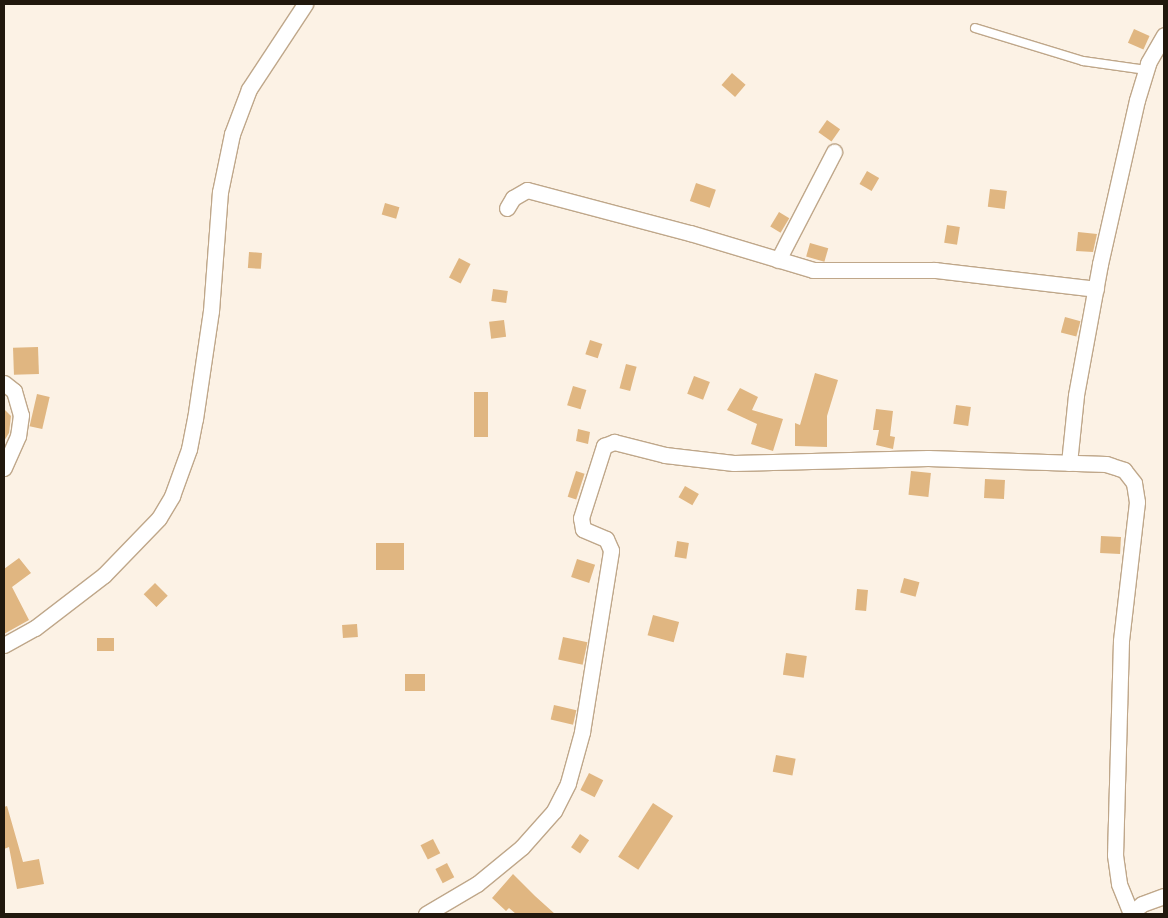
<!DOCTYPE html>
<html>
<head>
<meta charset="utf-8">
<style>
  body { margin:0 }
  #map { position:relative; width:1168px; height:918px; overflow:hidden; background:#fcf2e5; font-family:Manrope,sans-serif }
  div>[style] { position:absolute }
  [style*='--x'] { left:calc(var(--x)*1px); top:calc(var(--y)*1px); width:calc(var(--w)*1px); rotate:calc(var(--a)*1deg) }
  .building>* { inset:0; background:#e0b681; transform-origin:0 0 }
  .roads { filter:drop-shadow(1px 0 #bfa78a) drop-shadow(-1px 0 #bfa78a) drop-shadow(0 1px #bfa78a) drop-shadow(0 -1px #bfa78a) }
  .service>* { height:8px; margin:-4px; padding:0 4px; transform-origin:4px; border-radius:4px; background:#fff }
  .minor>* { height:15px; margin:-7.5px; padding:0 7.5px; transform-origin:7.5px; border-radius:7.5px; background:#fff }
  span { translate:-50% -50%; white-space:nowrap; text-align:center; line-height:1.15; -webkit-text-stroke:4.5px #fff; paint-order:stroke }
  .frame { position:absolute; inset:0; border:5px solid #21180d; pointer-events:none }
</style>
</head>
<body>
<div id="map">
  <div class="building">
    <i style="left:1134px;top:29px;width:17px;height:15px;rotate:24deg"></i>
    <i style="left:732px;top:73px;width:18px;height:16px;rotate:41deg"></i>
    <i style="left:827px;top:120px;width:16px;height:15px;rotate:35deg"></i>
    <i style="left:867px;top:171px;width:14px;height:15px;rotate:30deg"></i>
    <i style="left:696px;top:183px;width:21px;height:19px;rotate:19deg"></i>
    <i style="left:990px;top:189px;width:17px;height:18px;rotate:7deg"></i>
    <i style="left:385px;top:203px;width:15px;height:12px;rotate:16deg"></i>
    <i style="left:779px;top:212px;width:12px;height:17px;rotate:31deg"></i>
    <i style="left:947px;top:225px;width:13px;height:18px;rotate:9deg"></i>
    <i style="clip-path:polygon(1078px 232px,1097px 234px,1093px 252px,1076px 251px)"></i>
    <i style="left:810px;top:243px;width:19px;height:14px;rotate:16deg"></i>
    <i style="left:249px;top:252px;width:13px;height:16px;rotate:4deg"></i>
    <i style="left:459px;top:258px;width:13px;height:22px;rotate:27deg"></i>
    <i style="left:493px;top:289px;width:15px;height:12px;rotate:8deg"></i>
    <i style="left:1065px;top:317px;width:16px;height:16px;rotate:15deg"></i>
    <i style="left:504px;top:320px;width:17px;height:15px;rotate:83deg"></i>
    <i style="left:590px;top:340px;width:13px;height:15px;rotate:18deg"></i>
    <i style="left:38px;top:347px;width:27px;height:25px;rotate:88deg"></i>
    <i style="left:626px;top:364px;width:11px;height:25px;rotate:15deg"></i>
    <i style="clip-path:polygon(815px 373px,838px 380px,827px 416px,827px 447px,795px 446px,795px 423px,800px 425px)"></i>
    <i style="left:694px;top:376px;width:17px;height:19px;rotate:21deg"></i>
    <i style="left:573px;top:386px;width:14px;height:20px;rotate:17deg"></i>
    <i style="clip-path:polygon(740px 388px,758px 397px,752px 410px,783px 419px,773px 451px,751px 444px,757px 424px,727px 410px)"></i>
    <i style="left:474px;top:392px;width:14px;height:45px"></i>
    <i style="left:37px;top:394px;width:13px;height:33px;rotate:13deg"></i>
    <i style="left:956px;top:405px;width:15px;height:19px;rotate:8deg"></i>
    <i style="clip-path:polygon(4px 409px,11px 416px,9px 433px,4px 441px)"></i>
    <i style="clip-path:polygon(876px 409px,893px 411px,890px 436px,895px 437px,893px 449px,876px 445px,879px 430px,873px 430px)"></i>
    <i style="clip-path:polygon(578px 429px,590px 432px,588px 444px,576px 441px)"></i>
    <i style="left:576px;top:471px;width:9px;height:27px;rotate:18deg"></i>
    <i style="left:911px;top:471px;width:20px;height:24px;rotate:6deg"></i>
    <i style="left:985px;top:479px;width:20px;height:19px;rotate:3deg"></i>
    <i style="left:685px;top:486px;width:16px;height:13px;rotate:30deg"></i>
    <i style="left:1101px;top:536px;width:20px;height:17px;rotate:3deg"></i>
    <i style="left:677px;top:541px;width:12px;height:16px;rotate:9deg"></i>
    <i style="left:376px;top:543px;width:28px;height:27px"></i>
    <i style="clip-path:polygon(19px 558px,31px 573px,12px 587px,29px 620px,4px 634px,4px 569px)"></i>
    <i style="left:577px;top:559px;width:19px;height:19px;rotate:18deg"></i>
    <i style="left:904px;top:578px;width:16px;height:15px;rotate:15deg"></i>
    <i style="left:155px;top:583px;width:18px;height:16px;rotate:45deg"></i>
    <i style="left:857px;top:589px;width:11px;height:21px;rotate:5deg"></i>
    <i style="left:653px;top:615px;width:27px;height:21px;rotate:15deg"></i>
    <i style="left:357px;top:624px;width:13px;height:15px;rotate:86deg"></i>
    <i style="left:563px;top:637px;width:25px;height:23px;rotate:12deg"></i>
    <i style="left:97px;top:638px;width:17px;height:13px"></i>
    <i style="left:786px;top:653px;width:21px;height:22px;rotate:8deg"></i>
    <i style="left:405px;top:674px;width:20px;height:17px"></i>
    <i style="left:554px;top:705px;width:23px;height:15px;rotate:13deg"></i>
    <i style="left:776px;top:755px;width:20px;height:17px;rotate:11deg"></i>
    <i style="left:589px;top:773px;width:16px;height:19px;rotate:27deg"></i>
    <i style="left:653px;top:803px;width:24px;height:64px;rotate:33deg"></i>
    <i style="clip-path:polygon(7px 806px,23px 862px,39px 859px,44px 884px,17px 889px,9px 847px,4px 849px,4px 807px)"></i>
    <i style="left:580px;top:834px;width:11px;height:16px;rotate:34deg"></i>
    <i style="left:433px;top:839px;width:16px;height:14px;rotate:63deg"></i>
    <i style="left:447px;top:863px;width:16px;height:13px;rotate:63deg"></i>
    <i style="clip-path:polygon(513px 874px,535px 896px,555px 914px,516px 914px,509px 908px,506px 911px,492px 898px)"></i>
  </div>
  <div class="roads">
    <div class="service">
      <i style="--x:975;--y:28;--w:113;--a:17"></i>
      <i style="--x:1083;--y:61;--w:64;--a:8.1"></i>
    </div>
    <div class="minor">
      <i style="--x:507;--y:208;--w:12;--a:-59"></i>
      <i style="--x:513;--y:198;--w:16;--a:-30"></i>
      <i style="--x:527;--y:190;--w:169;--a:14.8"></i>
      <i style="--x:690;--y:233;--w:128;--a:16.7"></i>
      <i style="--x:813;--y:270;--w:122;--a:0"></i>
      <i style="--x:935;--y:270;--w:162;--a:6.7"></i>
      <i style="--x:778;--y:260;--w:122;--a:-62.6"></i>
      <i style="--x:4;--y:383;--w:13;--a:39"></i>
      <i style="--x:14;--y:391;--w:25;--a:74"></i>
      <i style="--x:21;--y:415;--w:21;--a:98"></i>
      <i style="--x:18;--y:436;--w:35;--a:114"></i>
      <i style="--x:1069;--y:463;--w:68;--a:-84.1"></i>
      <i style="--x:1076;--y:395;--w:133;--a:-79.6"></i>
      <i style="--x:1100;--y:264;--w:168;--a:-77.3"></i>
      <i style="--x:1137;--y:100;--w:39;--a:-73"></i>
      <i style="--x:1148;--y:63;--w:32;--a:-60"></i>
      <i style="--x:4;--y:645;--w:35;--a:-29"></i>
      <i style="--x:35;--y:628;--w:87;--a:-37.5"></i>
      <i style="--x:104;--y:575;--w:79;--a:-46"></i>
      <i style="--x:159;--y:518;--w:26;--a:-59"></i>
      <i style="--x:172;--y:496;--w:50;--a:-70.1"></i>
      <i style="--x:189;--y:449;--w:31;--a:-79"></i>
      <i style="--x:195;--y:419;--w:109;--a:-81.6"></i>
      <i style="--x:211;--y:311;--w:119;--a:-85.7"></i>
      <i style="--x:220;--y:192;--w:59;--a:-78.3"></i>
      <i style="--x:232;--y:134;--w:48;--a:-69.3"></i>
      <i style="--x:249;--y:89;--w:102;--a:-56.6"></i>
      <i style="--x:1131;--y:913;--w:14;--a:-39"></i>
      <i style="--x:1142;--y:904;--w:23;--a:-20"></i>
      <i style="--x:426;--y:914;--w:59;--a:-30.5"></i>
      <i style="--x:477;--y:884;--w:58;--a:-39.4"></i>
      <i style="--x:522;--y:847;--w:48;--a:-48.4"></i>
      <i style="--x:554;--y:811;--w:31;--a:-63"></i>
      <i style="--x:568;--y:783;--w:53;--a:-74.6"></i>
      <i style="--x:582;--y:732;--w:184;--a:-80.9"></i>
      <i style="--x:611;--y:550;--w:12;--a:-114"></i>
      <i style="--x:606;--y:539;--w:25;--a:-157"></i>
      <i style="--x:583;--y:529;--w:11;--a:-100"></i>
      <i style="--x:581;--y:518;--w:76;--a:-72.3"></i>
      <i style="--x:604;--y:446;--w:11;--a:-22"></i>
      <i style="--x:614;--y:442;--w:53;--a:14.3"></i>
      <i style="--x:665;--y:455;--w:69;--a:6.6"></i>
      <i style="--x:734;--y:463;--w:194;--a:-1.5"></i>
      <i style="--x:928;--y:458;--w:178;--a:1.9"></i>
      <i style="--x:1106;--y:464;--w:19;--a:18"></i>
      <i style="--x:1124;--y:470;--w:16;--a:52"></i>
      <i style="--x:1134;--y:483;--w:19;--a:81"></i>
      <i style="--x:1137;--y:502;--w:140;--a:96.6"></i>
      <i style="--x:1121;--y:641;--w:214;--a:91.6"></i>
      <i style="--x:1115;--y:855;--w:29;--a:82"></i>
      <i style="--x:1119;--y:884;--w:32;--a:68"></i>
    </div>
  </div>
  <div class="frame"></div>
</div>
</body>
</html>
